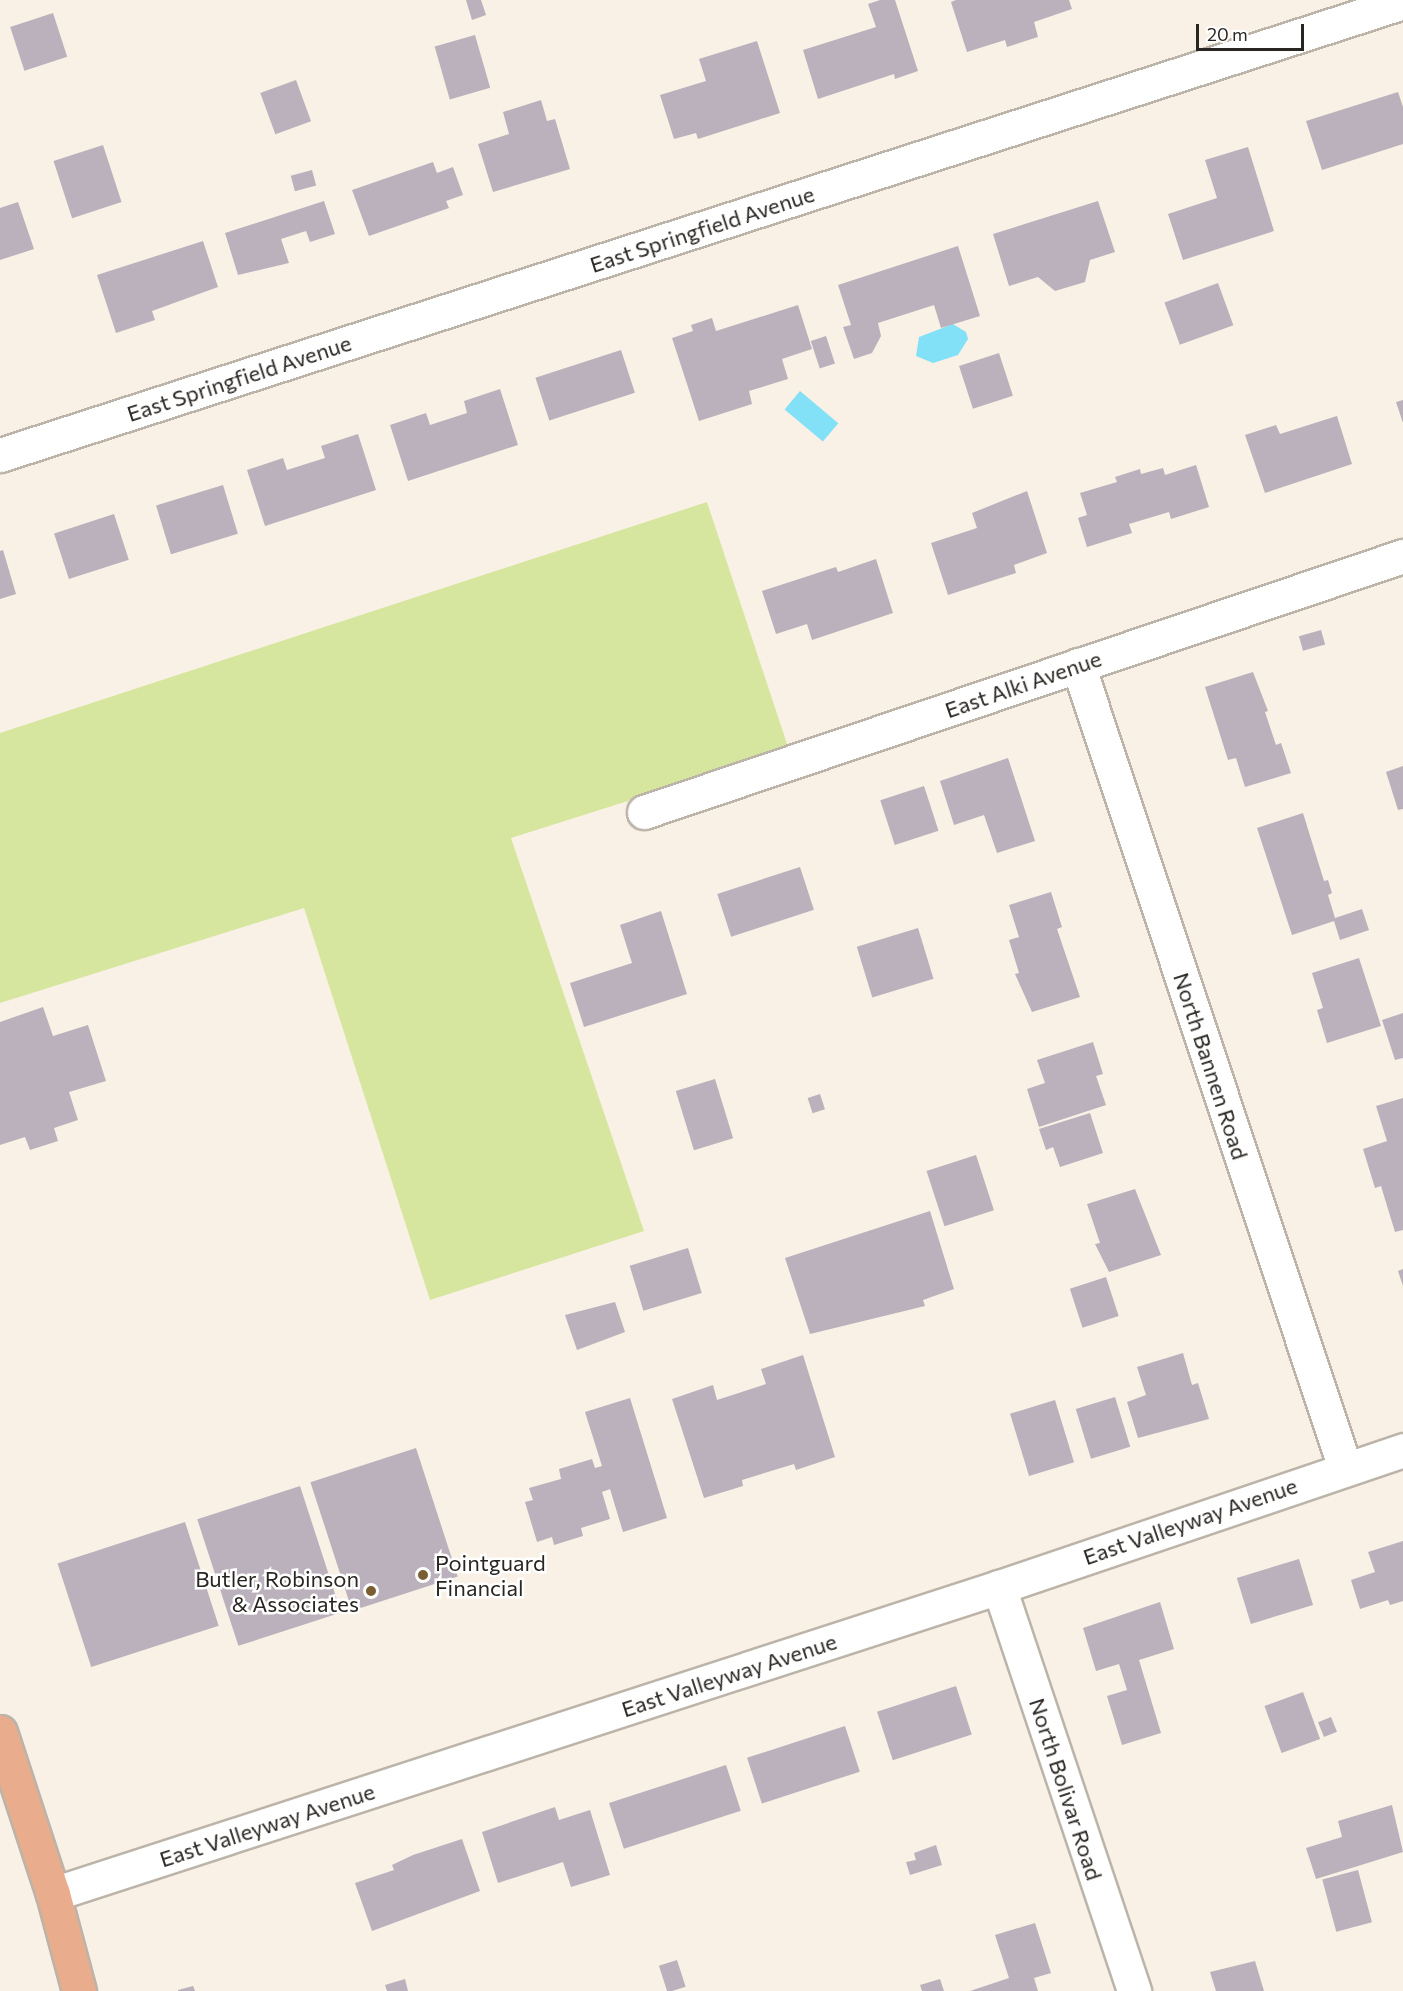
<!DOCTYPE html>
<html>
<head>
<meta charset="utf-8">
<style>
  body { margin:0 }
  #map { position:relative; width:1403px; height:1991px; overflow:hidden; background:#f9f1e5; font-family:Commissioner,sans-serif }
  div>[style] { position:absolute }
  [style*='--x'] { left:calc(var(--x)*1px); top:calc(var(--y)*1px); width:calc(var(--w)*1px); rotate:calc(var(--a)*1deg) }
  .green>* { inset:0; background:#d7e69f }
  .water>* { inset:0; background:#82e1f6; transform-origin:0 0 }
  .building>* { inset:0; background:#bab1bc; transform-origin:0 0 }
  .roads { filter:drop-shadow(2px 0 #bcb4a9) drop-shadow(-2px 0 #bcb4a9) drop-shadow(0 2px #bcb4a9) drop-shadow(0 -2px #bcb4a9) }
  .minor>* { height:33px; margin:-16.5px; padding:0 16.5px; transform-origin:16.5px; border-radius:16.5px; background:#fff }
  .major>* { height:33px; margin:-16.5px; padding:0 16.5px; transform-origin:16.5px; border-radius:16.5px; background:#e9ac8c }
  .dots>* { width:16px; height:16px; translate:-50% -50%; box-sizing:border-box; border:3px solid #fff; border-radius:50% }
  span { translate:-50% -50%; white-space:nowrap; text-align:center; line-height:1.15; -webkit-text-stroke:5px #fff; paint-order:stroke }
  .street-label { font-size:22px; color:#292622 }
  .poi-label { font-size:22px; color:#292622 }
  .left { translate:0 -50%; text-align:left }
  .right { translate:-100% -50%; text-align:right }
  .scale { position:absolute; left:1196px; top:24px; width:108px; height:27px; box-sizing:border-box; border:3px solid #292622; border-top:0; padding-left:8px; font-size:18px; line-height:21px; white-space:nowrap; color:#292622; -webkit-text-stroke:4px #fff; paint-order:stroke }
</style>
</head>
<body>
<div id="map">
  <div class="green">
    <i style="clip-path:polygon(707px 502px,789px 750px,511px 838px,644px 1231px,430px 1300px,304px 908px,0 1003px,0 733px)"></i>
  </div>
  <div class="water">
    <i style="clip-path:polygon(953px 324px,966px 332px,968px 339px,958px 355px,933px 363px,916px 356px,919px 337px)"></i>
    <i style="left:800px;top:391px;width:50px;height:24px;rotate:40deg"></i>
  </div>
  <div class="building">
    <i style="clip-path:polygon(466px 0,481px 0,486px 15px,472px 20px)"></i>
    <i style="clip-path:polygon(880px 0,895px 0,918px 71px,895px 79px,894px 74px,818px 99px,803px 50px,876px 27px,868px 4px)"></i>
    <i style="clip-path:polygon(956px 0,1069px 0,1072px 9px,1034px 22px,1038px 37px,1007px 47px,1005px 40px,967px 52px,951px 2px)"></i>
    <i style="left:53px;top:13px;width:46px;height:45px;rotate:72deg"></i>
    <i style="left:475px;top:35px;width:55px;height:42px;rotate:74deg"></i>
    <i style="clip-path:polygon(757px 41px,780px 113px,698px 139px,696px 133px,674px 139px,660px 95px,706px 81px,699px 59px)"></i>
    <i style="left:296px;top:80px;width:44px;height:38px;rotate:70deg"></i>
    <i style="clip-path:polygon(1398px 92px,1403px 107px,1403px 144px,1322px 170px,1306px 121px)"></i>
    <i style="clip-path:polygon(541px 100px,547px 121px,555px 119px,570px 169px,493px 192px,478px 144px,509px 134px,503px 112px)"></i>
    <i style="left:103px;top:145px;width:60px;height:52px;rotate:72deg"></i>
    <i style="clip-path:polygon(1248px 147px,1274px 231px,1183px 260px,1168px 214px,1217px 198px,1205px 160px)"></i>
    <i style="clip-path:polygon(433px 162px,437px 173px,453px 167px,463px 195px,446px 201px,449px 208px,369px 236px,352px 190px)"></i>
    <i style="left:312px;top:170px;width:16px;height:22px;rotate:75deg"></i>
    <i style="clip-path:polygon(324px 201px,335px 234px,310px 242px,306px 231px,281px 239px,289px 263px,238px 275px,225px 233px)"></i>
    <i style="clip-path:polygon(1098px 201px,1115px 252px,1090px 260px,1085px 282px,1055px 291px,1038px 277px,1009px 286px,993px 234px)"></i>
    <i style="clip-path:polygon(18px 202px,34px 249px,0 260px,0 208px)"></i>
    <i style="clip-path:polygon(203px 241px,218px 287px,152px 311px,155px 320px,116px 333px,97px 275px)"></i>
    <i style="clip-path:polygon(958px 246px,980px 316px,941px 328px,934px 305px,878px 323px,881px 336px,872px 353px,854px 359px,843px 327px,851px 325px,838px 285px)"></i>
    <i style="left:1218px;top:283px;width:45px;height:57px;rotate:70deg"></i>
    <i style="clip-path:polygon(798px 305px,812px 349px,782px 359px,788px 379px,749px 391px,752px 404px,699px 421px,672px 338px,693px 331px,691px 325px,712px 318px,716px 331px)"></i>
    <i style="left:826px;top:336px;width:29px;height:16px;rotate:72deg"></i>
    <i style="left:621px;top:350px;width:45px;height:90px;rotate:72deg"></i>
    <i style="left:999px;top:353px;width:45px;height:42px;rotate:72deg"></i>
    <i style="clip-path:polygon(500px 389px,518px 445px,408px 481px,390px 425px,426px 413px,430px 425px,467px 413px,464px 401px)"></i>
    <i style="clip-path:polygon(1403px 400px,1403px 423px,1396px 402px)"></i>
    <i style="clip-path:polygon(1337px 416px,1352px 464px,1265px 493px,1245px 435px,1276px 425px,1280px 434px)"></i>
    <i style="clip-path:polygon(358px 434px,376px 490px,265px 526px,247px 470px,283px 458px,287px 470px,325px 458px,321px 446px)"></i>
    <i style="clip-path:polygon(1196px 465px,1209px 507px,1171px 519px,1169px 512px,1129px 524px,1132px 533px,1087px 547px,1078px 518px,1087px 515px,1080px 493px,1117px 482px,1115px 477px,1140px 469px,1141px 474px,1163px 468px,1165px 475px)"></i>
    <i style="left:223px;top:485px;width:51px;height:70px;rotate:73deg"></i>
    <i style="clip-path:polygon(1027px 491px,1047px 553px,1014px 565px,1016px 573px,948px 595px,931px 543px,977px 528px,972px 513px)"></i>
    <i style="left:114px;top:514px;width:48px;height:63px;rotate:72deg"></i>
    <i style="clip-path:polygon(3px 550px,16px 594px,0 599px,0 551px)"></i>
    <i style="clip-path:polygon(876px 559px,893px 613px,812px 640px,807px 624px,776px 634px,762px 591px,836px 567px,838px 572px)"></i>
    <i style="left:1321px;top:630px;width:15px;height:23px;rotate:74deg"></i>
    <i style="clip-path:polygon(1253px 672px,1268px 711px,1265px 712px,1276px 745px,1281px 743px,1291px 773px,1245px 787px,1236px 758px,1228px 760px,1205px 687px)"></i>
    <i style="clip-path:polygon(1008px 758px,1035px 841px,997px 853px,984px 815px,954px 825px,940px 781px)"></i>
    <i style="clip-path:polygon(1403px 766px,1403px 809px,1398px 810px,1386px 772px)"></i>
    <i style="left:924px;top:786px;width:47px;height:46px;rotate:72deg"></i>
    <i style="clip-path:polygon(1303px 813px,1324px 881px,1328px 880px,1332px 893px,1328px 895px,1335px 918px,1362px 909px,1369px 930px,1340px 940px,1334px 921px,1292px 935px,1257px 828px)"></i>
    <i style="left:800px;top:867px;width:45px;height:87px;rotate:72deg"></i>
    <i style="clip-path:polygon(1051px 892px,1062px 927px,1057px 929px,1080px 997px,1032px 1012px,1015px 974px,1019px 973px,1009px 940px,1019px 937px,1009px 905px)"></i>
    <i style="clip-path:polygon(661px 911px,687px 994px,584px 1027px,570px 983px,632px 963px,620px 925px)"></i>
    <i style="left:918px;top:928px;width:53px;height:64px;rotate:73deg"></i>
    <i style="clip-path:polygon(1359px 958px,1381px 1026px,1327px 1043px,1317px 1010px,1323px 1008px,1312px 973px)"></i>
    <i style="clip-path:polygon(43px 1007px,53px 1036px,88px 1025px,106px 1081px,69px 1092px,78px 1120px,54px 1128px,58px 1141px,30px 1150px,25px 1137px,0 1145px,0 1022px)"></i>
    <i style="clip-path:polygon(1403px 1013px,1403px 1058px,1395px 1060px,1382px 1020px)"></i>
    <i style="clip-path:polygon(1093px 1042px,1103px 1074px,1096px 1076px,1106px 1105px,1039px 1127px,1027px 1089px,1045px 1083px,1037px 1060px)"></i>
    <i style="left:715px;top:1079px;width:62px;height:41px;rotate:73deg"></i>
    <i style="left:820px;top:1094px;width:16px;height:13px;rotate:72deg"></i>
    <i style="clip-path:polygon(1403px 1098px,1403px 1230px,1395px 1232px,1381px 1186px,1375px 1188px,1363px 1149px,1387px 1141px,1376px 1106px)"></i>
    <i style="clip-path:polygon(1090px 1113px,1103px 1153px,1060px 1167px,1053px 1147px,1046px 1150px,1039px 1129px)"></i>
    <i style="left:976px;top:1155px;width:58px;height:52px;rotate:72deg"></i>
    <i style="clip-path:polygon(1135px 1189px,1161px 1255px,1109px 1272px,1095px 1244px,1100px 1243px,1087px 1204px)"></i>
    <i style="clip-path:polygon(930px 1211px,954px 1289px,923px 1300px,925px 1306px,810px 1334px,785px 1258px)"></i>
    <i style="left:688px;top:1248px;width:47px;height:61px;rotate:73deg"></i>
    <i style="clip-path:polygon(1403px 1269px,1403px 1286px,1398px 1271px)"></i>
    <i style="left:1106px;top:1277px;width:41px;height:38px;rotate:72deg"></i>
    <i style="clip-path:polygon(615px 1302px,625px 1332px,577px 1350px,565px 1315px)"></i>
    <i style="clip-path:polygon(1183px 1353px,1192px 1385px,1198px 1383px,1209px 1419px,1138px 1438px,1127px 1402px,1146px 1395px,1137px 1367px)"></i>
    <i style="clip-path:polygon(803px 1355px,835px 1457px,796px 1470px,794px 1464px,742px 1480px,743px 1486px,704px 1498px,672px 1399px,713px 1385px,717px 1400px,766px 1384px,761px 1369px)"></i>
    <i style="left:1115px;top:1397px;width:52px;height:41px;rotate:73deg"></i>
    <i style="clip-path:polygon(630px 1398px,667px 1518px,623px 1532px,610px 1489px,602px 1492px,610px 1519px,581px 1528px,583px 1536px,554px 1545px,552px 1537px,537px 1542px,525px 1502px,533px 1500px,529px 1488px,561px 1479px,559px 1469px,592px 1459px,595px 1468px,602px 1466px,585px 1412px)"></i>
    <i style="left:1055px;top:1400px;width:65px;height:47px;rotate:73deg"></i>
    <i style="left:416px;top:1448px;width:135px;height:111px;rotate:72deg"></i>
    <i style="left:300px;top:1486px;width:133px;height:108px;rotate:72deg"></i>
    <i style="left:185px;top:1522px;width:109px;height:134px;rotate:72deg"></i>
    <i style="clip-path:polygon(1403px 1541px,1403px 1601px,1390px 1605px,1388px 1600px,1360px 1609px,1351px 1580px,1375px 1572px,1368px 1552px)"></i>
    <i style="left:1299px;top:1559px;width:48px;height:65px;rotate:73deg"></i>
    <i style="clip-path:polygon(1160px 1602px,1174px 1649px,1139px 1660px,1161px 1733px,1122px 1745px,1107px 1696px,1127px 1690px,1119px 1664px,1096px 1671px,1083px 1628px)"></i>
    <i style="left:956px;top:1686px;width:51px;height:83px;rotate:72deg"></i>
    <i style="left:1303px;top:1692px;width:50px;height:41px;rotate:70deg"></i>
    <i style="left:1331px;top:1717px;width:16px;height:14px;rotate:68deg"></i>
    <i style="left:845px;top:1726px;width:48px;height:103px;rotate:72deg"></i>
    <i style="left:726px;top:1765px;width:48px;height:123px;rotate:72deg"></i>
    <i style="clip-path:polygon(1392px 1805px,1403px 1852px,1316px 1879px,1306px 1848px,1342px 1837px,1338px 1821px)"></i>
    <i style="clip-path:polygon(555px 1807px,559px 1820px,590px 1810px,610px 1875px,571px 1887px,563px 1862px,498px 1883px,482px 1832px)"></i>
    <i style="clip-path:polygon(462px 1839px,480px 1891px,372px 1931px,355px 1883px,394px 1870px,392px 1865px,413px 1855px)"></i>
    <i style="clip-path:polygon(936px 1845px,942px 1865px,910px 1875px,906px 1862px,916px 1860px,914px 1853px)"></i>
    <i style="left:1358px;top:1870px;width:54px;height:37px;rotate:75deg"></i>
    <i style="clip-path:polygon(1035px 1923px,1051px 1973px,1034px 1978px,1038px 1991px,970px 1991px,1009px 1978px,995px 1935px)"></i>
    <i style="left:677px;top:1960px;width:28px;height:19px;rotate:72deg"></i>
    <i style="clip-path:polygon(1255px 1961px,1264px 1991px,1216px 1991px,1210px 1972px)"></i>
    <i style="clip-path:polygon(405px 1979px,408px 1991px,387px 1991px,385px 1985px)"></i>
    <i style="clip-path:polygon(940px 1979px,944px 1991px,922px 1991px,920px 1985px)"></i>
    <i style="clip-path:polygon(193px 1986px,195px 1991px,178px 1991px,178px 1990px)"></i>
  </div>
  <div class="roads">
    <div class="minor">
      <i style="--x:0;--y:455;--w:1474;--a:-17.89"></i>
      <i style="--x:1078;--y:665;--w:846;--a:71.61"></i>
      <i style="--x:644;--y:812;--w:801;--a:-18.64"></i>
      <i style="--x:999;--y:1587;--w:426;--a:71.5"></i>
      <i style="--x:53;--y:1894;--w:995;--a:-17.98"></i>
      <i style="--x:999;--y:1587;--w:427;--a:-18.7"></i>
    </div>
    <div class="major">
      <i style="--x:0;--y:1732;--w:170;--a:71.9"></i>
      <i style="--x:53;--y:1894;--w:100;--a:75"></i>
    </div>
  </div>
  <div class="dots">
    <i style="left:423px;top:1575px;background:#7a5e31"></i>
    <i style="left:371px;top:1591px;background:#7a5e31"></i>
  </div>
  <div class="street-label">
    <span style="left:702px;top:229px;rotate:-18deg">East Springfield Avenue</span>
    <span style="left:239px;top:378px;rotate:-18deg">East Springfield Avenue</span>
    <span style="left:1023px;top:684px;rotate:-19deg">East Alki Avenue</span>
    <span style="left:1211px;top:1066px;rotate:72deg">North Bannen Road</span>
    <span style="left:1190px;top:1521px;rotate:-19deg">East Valleyway Avenue</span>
    <span style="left:729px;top:1675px;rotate:-18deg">East Valleyway Avenue</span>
    <span style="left:1066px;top:1789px;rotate:72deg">North Bolivar Road</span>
    <span style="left:267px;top:1825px;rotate:-18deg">East Valleyway Avenue</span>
  </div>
  <div class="poi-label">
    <span class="left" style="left:435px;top:1575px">Pointguard<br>Financial</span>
    <span class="right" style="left:359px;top:1591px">Butler, Robinson<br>&amp; Associates</span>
  </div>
  <div class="scale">20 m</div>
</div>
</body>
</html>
